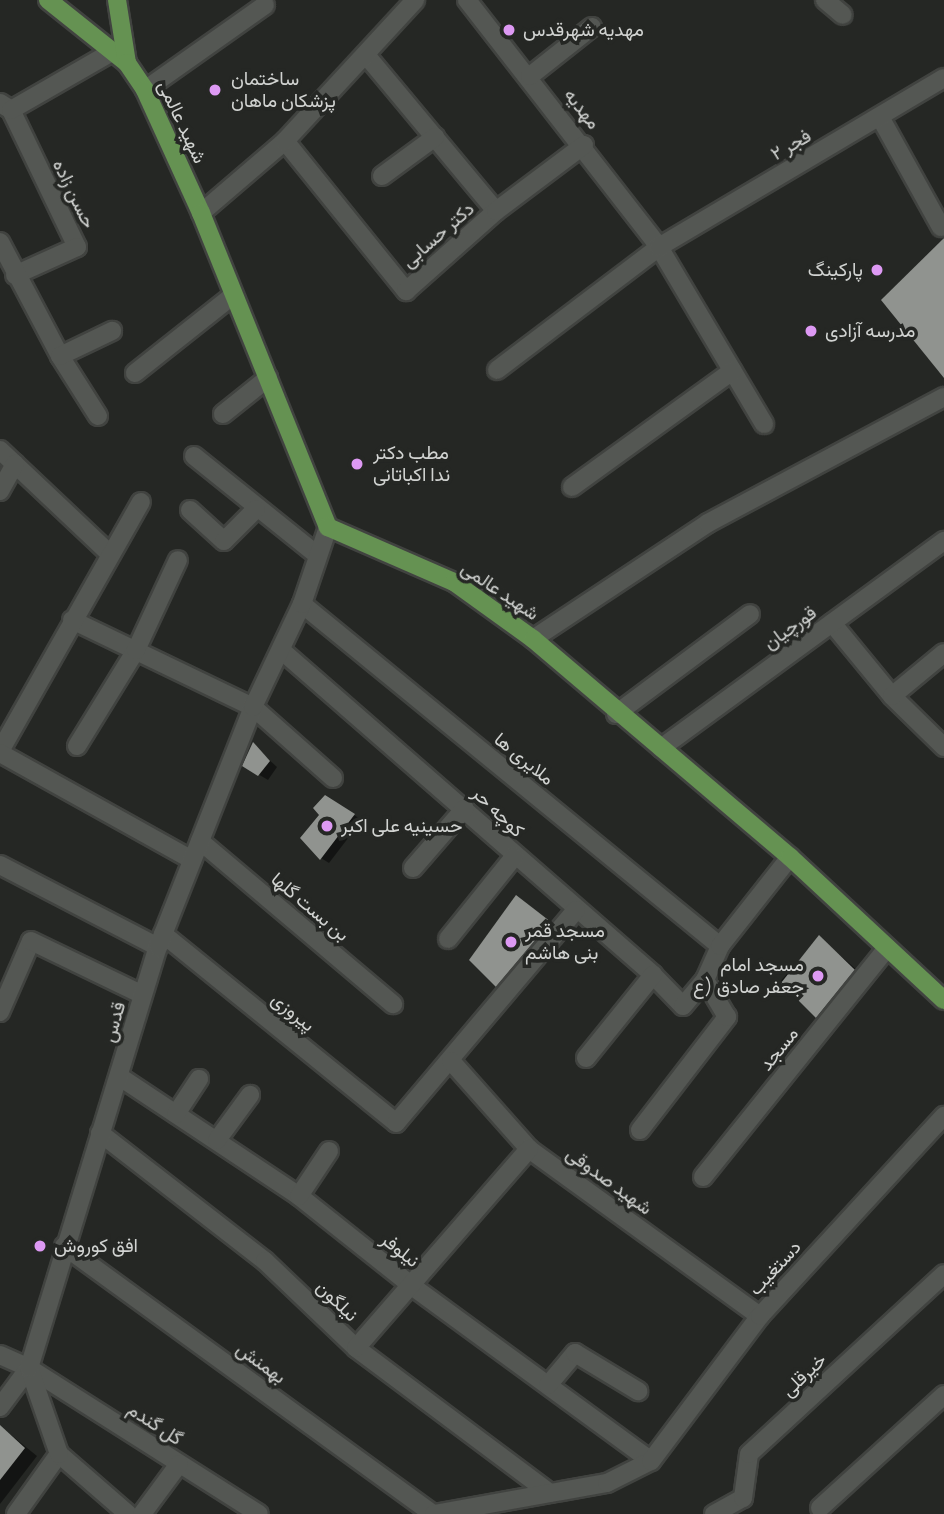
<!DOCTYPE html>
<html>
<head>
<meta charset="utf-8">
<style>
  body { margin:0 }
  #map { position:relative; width:944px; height:1514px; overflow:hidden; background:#252724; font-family:Manrope,Vazirmatn,sans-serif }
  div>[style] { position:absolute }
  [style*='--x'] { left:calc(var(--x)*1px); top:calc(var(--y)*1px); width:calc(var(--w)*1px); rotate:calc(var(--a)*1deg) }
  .shadow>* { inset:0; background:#0007; transform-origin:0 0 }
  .building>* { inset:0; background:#90938f }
  .roads { filter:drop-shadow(2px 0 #414340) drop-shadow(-2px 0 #414340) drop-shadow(0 2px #414340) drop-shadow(0 -2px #414340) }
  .minor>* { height:18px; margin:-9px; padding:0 9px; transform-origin:9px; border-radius:9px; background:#545753 }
  .major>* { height:18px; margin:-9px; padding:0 9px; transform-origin:9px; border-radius:9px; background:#659252 }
  .dots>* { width:19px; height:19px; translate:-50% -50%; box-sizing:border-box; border:4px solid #252724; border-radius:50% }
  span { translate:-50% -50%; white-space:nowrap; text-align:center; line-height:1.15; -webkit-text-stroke:7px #252724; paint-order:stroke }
  .poi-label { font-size:19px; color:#d1d3d1 }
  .left { translate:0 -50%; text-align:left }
  .right { translate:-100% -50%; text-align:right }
  .street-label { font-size:19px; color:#d1d3d1 }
</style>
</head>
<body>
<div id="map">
  <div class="shadow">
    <i style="clip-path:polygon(253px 745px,277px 767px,268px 780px,244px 766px)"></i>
    <i style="clip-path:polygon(325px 797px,362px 820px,329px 863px,321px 858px)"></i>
    <i style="clip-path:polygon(516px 897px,563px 930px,510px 993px,497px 985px)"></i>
    <i style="left:819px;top:937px;width:63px;height:58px;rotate:41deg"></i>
    <i style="clip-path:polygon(0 1426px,37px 1456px,0 1504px)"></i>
  </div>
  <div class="building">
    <i style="clip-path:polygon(944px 238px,944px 378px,881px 300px)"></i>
    <i style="clip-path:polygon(253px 742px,270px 761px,258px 776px,242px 766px)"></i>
    <i style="clip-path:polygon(325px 795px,355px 814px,320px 860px,300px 838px,319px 815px,313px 808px)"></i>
    <i style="clip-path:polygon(516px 895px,551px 922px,496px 987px,469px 960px)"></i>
    <i style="clip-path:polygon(819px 935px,855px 970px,816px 1018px,781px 983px)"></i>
    <i style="clip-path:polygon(0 1425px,25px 1448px,0 1480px)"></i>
  </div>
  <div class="roads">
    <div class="minor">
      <i style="--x:467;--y:0;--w:313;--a:52.1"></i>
      <i style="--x:659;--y:247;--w:206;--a:59.3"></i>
      <i style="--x:825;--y:0;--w:23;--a:40"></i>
      <i style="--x:366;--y:55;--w:203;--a:50.2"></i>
      <i style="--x:530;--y:76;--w:79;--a:-38.3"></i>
      <i style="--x:145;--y:90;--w:147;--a:-35.3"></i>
      <i style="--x:0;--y:103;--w:13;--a:32"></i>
      <i style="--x:11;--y:110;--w:152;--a:64.3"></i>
      <i style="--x:77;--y:247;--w:68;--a:155.7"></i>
      <i style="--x:11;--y:110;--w:116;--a:-29.9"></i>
      <i style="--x:880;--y:117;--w:126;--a:61"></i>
      <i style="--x:285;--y:141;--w:193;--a:51.1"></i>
      <i style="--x:406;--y:291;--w:120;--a:-41.6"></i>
      <i style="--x:496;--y:211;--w:110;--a:-36.9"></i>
      <i style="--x:382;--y:176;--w:66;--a:-36.3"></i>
      <i style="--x:201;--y:213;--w:111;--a:-40.6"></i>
      <i style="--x:285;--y:141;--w:192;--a:-47.3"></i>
      <i style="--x:0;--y:242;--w:129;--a:62.2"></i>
      <i style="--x:60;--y:356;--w:71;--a:57.7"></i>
      <i style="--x:60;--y:356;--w:58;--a:-25.7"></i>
      <i style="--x:497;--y:370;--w:203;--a:-37.2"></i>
      <i style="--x:659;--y:247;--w:331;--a:-30.7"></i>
      <i style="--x:135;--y:373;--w:124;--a:-38.4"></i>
      <i style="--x:223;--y:414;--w:58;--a:-38.7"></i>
      <i style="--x:0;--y:450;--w:151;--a:43.4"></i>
      <i style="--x:194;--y:456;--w:158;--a:38.8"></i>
      <i style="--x:572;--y:487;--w:198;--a:-35.9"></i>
      <i style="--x:0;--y:491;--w:31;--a:-61"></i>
      <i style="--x:190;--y:510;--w:46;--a:42.4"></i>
      <i style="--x:224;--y:541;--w:45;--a:-45"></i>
      <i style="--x:302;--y:604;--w:540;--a:39.29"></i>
      <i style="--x:72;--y:620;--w:201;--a:25.7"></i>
      <i style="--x:253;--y:707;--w:107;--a:41.6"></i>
      <i style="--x:832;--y:623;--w:94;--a:50.6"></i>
      <i style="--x:892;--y:696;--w:73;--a:44.4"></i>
      <i style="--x:533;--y:639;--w:210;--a:-33.5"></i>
      <i style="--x:708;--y:523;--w:268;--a:-28.1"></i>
      <i style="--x:281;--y:650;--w:494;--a:41.1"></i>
      <i style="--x:653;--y:975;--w:43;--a:45.9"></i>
      <i style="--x:683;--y:1006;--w:34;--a:-50"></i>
      <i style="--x:705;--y:980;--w:37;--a:-66"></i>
      <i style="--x:720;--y:946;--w:113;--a:-51.8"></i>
      <i style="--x:892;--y:696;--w:67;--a:-39.6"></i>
      <i style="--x:616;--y:714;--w:167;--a:-36.7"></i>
      <i style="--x:77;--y:746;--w:113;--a:-58.4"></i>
      <i style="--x:136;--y:650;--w:99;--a:-65"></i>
      <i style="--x:661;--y:748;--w:351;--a:-36.2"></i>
      <i style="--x:0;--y:751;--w:286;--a:-60.5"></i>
      <i style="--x:0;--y:753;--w:220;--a:29.1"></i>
      <i style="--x:200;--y:841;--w:253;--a:40.2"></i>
      <i style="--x:0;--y:865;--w:178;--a:27.4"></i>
      <i style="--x:413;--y:868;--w:79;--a:-49.1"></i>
      <i style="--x:163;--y:934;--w:300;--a:39"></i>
      <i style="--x:396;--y:1123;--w:279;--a:-49.8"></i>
      <i style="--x:448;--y:939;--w:105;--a:-51.2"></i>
      <i style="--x:0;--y:1012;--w:77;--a:-66.4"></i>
      <i style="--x:31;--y:941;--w:124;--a:25.7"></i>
      <i style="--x:586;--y:1058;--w:107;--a:-51.1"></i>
      <i style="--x:451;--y:1061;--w:118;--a:48.4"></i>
      <i style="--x:529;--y:1149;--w:285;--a:35.9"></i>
      <i style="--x:120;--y:1077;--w:215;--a:33.6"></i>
      <i style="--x:299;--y:1196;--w:144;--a:38.5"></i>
      <i style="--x:412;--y:1286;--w:296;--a:36.2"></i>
      <i style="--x:176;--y:1114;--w:42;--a:-56.7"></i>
      <i style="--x:640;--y:1130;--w:143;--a:-52.4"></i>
      <i style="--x:727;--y:1017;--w:43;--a:-120.7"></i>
      <i style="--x:100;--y:1133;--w:209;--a:37.8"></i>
      <i style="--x:265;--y:1261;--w:126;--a:43.7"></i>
      <i style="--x:356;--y:1348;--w:242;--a:36.8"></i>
      <i style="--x:217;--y:1140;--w:56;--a:-53.7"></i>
      <i style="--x:703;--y:1177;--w:294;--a:-51.2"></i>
      <i style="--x:299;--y:1196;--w:54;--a:-56.3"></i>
      <i style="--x:64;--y:1246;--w:456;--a:36"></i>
      <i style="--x:356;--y:1348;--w:264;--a:-49"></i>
      <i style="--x:0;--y:1355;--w:32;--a:24"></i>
      <i style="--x:29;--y:1368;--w:272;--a:32.4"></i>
      <i style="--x:548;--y:1385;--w:42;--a:-49.8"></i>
      <i style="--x:575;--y:1353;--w:74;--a:31.1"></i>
      <i style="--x:0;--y:1407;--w:49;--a:-53.4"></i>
      <i style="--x:820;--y:1508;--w:168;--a:-42.3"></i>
      <i style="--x:16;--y:1514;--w:74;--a:-54.4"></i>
      <i style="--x:128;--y:1514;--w:91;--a:-139"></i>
      <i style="--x:59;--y:1454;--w:91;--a:-109.2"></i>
      <i style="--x:29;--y:1368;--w:440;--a:-73"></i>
      <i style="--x:158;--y:947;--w:258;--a:-68.4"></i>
      <i style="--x:253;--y:707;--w:114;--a:-64.6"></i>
      <i style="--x:302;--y:604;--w:81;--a:-71.3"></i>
      <i style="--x:142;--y:1514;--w:62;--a:-53.5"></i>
      <i style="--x:434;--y:1514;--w:176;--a:-10.2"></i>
      <i style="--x:607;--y:1483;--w:49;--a:-26.6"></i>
      <i style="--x:651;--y:1461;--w:181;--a:-53.1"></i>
      <i style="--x:760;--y:1316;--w:272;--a:-47.4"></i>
      <i style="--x:714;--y:1514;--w:33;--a:-29"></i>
      <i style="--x:743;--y:1498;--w:44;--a:-82.2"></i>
      <i style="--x:749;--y:1454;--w:265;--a:-42.7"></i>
    </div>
    <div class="major">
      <i style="--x:48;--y:0;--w:101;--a:38.6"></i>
      <i style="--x:127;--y:63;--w:64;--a:-99"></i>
      <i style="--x:127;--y:63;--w:32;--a:56"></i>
      <i style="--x:145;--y:90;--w:135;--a:65.5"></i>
      <i style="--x:201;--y:213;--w:339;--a:68"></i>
      <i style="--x:328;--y:527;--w:137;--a:23.6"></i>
      <i style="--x:454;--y:582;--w:97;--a:35.8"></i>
      <i style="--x:533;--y:639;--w:337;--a:40.3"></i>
      <i style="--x:790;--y:857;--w:210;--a:42.9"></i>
    </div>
  </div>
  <div class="dots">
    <i style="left:509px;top:30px;background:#dd99f3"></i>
    <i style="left:215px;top:90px;background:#dd99f3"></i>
    <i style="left:877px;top:270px;background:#dd99f3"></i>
    <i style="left:811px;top:331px;background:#dd99f3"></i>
    <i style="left:357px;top:464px;background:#dd99f3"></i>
    <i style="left:327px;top:826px;background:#dd99f3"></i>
    <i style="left:511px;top:942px;background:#dd99f3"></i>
    <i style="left:818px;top:976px;background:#dd99f3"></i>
    <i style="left:40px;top:1246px;background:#dd99f3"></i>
  </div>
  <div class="poi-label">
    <span class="left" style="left:523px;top:30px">مهدیه شهرقدس</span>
    <span class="left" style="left:231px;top:90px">ساختمان<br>پزشکان ماهان</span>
    <span class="right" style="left:863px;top:270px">پارکینگ</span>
    <span class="left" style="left:825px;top:331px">مدرسه آزادی</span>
    <span class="left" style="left:373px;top:464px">مطب دکتر<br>ندا اکباتانی</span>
    <span class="left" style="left:341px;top:826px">حسینیه علی اکبر</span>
    <span class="left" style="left:525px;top:942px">مسجد قمر<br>بنی هاشم</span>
    <span class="right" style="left:804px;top:976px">مسجد امام<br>جعفر صادق (ع</span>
    <span class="left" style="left:54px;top:1246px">افق کوروش</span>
  </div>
  <div class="street-label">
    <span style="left:582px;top:109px;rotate:52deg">مهدیه</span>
    <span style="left:182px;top:122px;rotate:65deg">شهید عالمی</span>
    <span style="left:791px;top:145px;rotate:-30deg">فجر ۲</span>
    <span style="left:74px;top:194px;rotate:64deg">حسن زاده</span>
    <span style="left:438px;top:235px;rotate:-41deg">دکتر حسابی</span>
    <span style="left:500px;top:591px;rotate:34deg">شهید عالمی</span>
    <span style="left:790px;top:628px;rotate:-36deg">قورچیان</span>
    <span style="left:524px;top:759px;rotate:39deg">ملایری ها</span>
    <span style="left:498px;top:812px;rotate:44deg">کوچه حر</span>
    <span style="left:310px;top:907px;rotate:40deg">بن بست گلها</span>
    <span style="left:293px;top:1012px;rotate:39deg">پیروزی</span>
    <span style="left:114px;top:1022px;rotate:-74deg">قدس</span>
    <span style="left:779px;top:1049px;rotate:-51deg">مسجد</span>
    <span style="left:609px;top:1181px;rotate:36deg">شهید صدوقی</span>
    <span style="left:400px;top:1250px;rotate:38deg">نیلوفر</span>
    <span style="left:775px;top:1268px;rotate:-47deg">دستغیب</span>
    <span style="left:337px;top:1301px;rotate:44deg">نیلگون</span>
    <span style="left:261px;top:1363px;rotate:36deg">بهمنش</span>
    <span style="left:804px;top:1375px;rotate:-43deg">خیرقلی</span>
    <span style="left:155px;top:1424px;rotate:33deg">گل گندم</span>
  </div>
</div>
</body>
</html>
